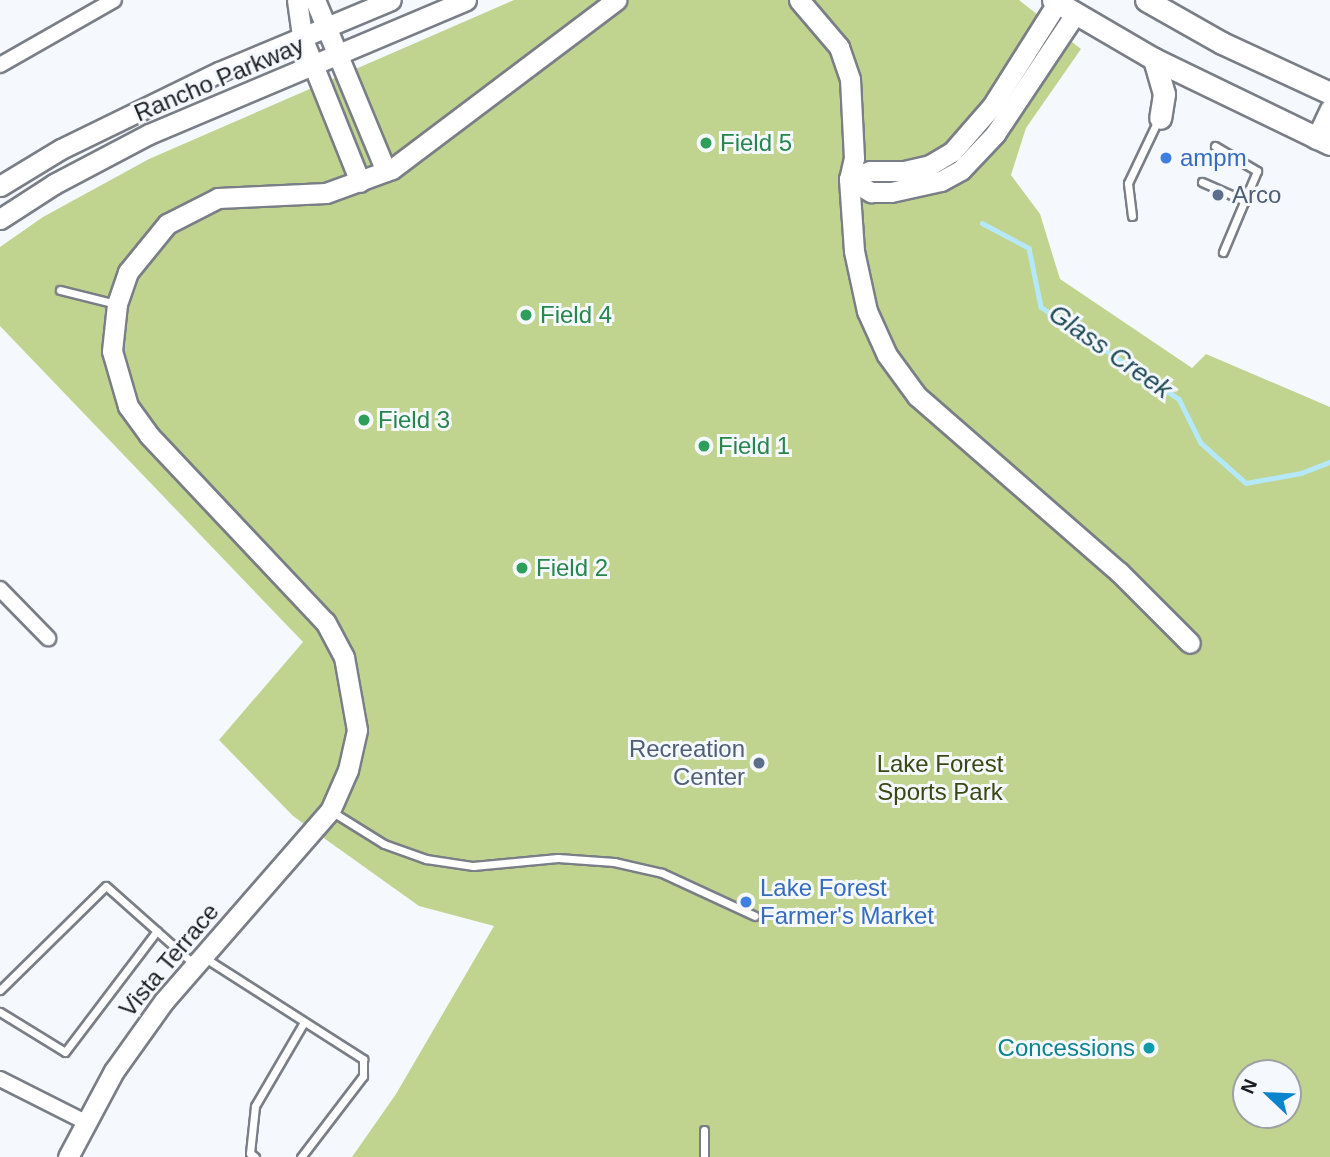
<!DOCTYPE html>
<html>
<head>
<meta charset="utf-8">
<style>
  body { margin:0 }
  #map { position:relative; width:1330px; height:1157px; overflow:hidden; background:#f5f8fd; font-family:Arial,sans-serif }
  div>[style] { position:absolute }
  [style*='--x'] { left:calc(var(--x)*1px); top:calc(var(--y)*1px); width:calc(var(--w)*1px); rotate:calc(var(--a)*1deg) }
  .green>* { inset:0; background:#c0d48f }
  .stream>* { height:4.5px; margin:-2.25px; padding:0 2.25px; transform-origin:2.25px; border-radius:2.25px; background:#b4e8fa }
  .roads { filter:drop-shadow(2px 0 #7a7e86) drop-shadow(-2px 0 #7a7e86) drop-shadow(0 2px #7a7e86) drop-shadow(0 -2px #7a7e86) }
  .lane>* { height:7px; margin:-3.5px; padding:0 3.5px; transform-origin:3.5px; border-radius:3.5px; background:#fff }
  .street>* { height:14px; margin:-7px; padding:0 7px; transform-origin:7px; border-radius:7px; background:#fff }
  .secondary>* { height:19px; margin:-9.5px; padding:0 9.5px; transform-origin:9.5px; border-radius:9.5px; background:#fff }
  .primary>* { height:21px; margin:-10.5px; padding:0 10.5px; transform-origin:10.5px; border-radius:10.5px; background:#fff }
  .dots>* { width:19px; height:19px; translate:-50% -50%; box-sizing:border-box; border:4px solid #f5f8fd; border-radius:50% }
  span { translate:-50% -50%; white-space:nowrap; text-align:center; line-height:1.15; -webkit-text-stroke:6px #f5f8fd; paint-order:stroke }
  .street-label { font-size:24px; color:#1b1d20 }
  .leisure-label { font-size:24px; color:#27864d }
  .left { translate:0 -50%; text-align:left }
  .shop-label { font-size:24px; color:#366cbe }
  .service-label { font-size:24px; color:#4e5e75 }
  .right { translate:-100% -50%; text-align:right }
  .park-label { font-size:24px; color:#3c4814 }
  .culture-label { font-size:24px; color:#0d838f }
  .water-label { font-size:26px; color:#1f4956; font-style:italic }
  .north { position:absolute; left:1232px; top:1059px; width:70px; height:70px; box-sizing:border-box; background:#f5f8fd; border:2px solid #9ea0a5; border-radius:50%; rotate:293deg; font-size:19px; font-weight:700; line-height:28px; text-align:center; color:#1b1d20 }
  .north::after { content:''; display:block; margin:auto; width:24px; height:32px; background:#0a85cd; clip-path:polygon(50% 0,100% 100%,50% 72%,0 100%) }
</style>
</head>
<body>
<div id="map">
  <div class="green">
    <i style="clip-path:polygon(evenodd,514px 0,1019px 0,1081px 49px,1026px 128px,1011px 175px,1040px 214px,1060px 279px,1192px 368px,1206px 354px,1330px 407px,1330px 1157px,352px 1157px,396px 1094px,494px 926px,419px 906px,293px 816px,219px 740px,303px 642px,0 326px,0 247px,43px 217px,149px 159px,514px 0,1246px 1073px,1288px 1073px,1288px 1115px,1246px 1115px,1246px 1073px)"></i>
  </div>
  <div class="stream">
    <i style="--x:982;--y:223;--w:53;--a:28"></i>
    <i style="--x:1029;--y:248;--w:60;--a:78.5"></i>
    <i style="--x:1041;--y:307;--w:166;--a:33.7"></i>
    <i style="--x:1179;--y:399;--w:49;--a:63.4"></i>
    <i style="--x:1201;--y:443;--w:60;--a:41.6"></i>
    <i style="--x:1246;--y:483;--w:56;--a:-10.3"></i>
    <i style="--x:1301;--y:473;--w:31;--a:-21"></i>
  </div>
  <div class="roads">
    <div class="lane">
      <i style="--x:1215;--y:146;--w:49;--a:30.8"></i>
      <i style="--x:1257;--y:171;--w:88;--a:112.8"></i>
      <i style="--x:1202;--y:182;--w:47;--a:23.8"></i>
      <i style="--x:1132;--y:216;--w:33;--a:-97"></i>
      <i style="--x:1128;--y:183;--w:72;--a:-64.5"></i>
      <i style="--x:60;--y:290;--w:58;--a:14"></i>
      <i style="--x:331;--y:811;--w:62;--a:31.9"></i>
      <i style="--x:384;--y:844;--w:45;--a:19.7"></i>
      <i style="--x:426;--y:859;--w:48;--a:8.5"></i>
      <i style="--x:473;--y:866;--w:85;--a:-5.4"></i>
      <i style="--x:558;--y:858;--w:56;--a:4.1"></i>
      <i style="--x:614;--y:862;--w:49;--a:12.9"></i>
      <i style="--x:662;--y:873;--w:102;--a:24.8"></i>
      <i style="--x:205;--y:958;--w:188;--a:32.6"></i>
      <i style="--x:363;--y:1059;--w:17;--a:90"></i>
      <i style="--x:363;--y:1076;--w:102;--a:127.4"></i>
      <i style="--x:0;--y:990;--w:148;--a:-44.5"></i>
      <i style="--x:106;--y:886;--w:118;--a:41.6"></i>
      <i style="--x:0;--y:1012;--w:76;--a:31.6"></i>
      <i style="--x:65;--y:1052;--w:152;--a:-52.8"></i>
      <i style="--x:255;--y:1157;--w:6;--a:-141"></i>
      <i style="--x:250;--y:1153;--w:47;--a:-83.9"></i>
      <i style="--x:255;--y:1106;--w:97;--a:-59.7"></i>
      <i style="--x:704;--y:1157;--w:27;--a:-90"></i>
    </div>
    <div class="street">
      <i style="--x:0;--y:65;--w:131;--a:-29.7"></i>
      <i style="--x:0;--y:589;--w:69;--a:45.6"></i>
      <i style="--x:0;--y:1079;--w:95;--a:26.8"></i>
    </div>
    <div class="secondary">
      <i style="--x:297;--y:0;--w:37;--a:82"></i>
      <i style="--x:302;--y:37;--w:156;--a:68.2"></i>
      <i style="--x:315;--y:0;--w:185;--a:67.5"></i>
      <i style="--x:799;--y:0;--w:62;--a:49.6"></i>
      <i style="--x:839;--y:47;--w:34;--a:71"></i>
      <i style="--x:850;--y:79;--w:79;--a:87.1"></i>
      <i style="--x:854;--y:158;--w:22;--a:103"></i>
      <i style="--x:849;--y:179;--w:72;--a:86"></i>
      <i style="--x:854;--y:251;--w:61;--a:77.8"></i>
      <i style="--x:867;--y:311;--w:48;--a:65.6"></i>
      <i style="--x:887;--y:355;--w:51;--a:53.8"></i>
      <i style="--x:917;--y:396;--w:268;--a:41.1"></i>
      <i style="--x:1119;--y:572;--w:100;--a:45"></i>
      <i style="--x:1316;--y:139;--w:33;--a:-65"></i>
      <i style="--x:849;--y:179;--w:26;--a:31"></i>
      <i style="--x:871;--y:192;--w:20;--a:0"></i>
      <i style="--x:891;--y:192;--w:51;--a:-12.4"></i>
      <i style="--x:941;--y:181;--w:23;--a:-29"></i>
      <i style="--x:961;--y:170;--w:50;--a:-46.6"></i>
      <i style="--x:995;--y:134;--w:144;--a:-56.3"></i>
      <i style="--x:849;--y:179;--w:22;--a:-21"></i>
      <i style="--x:870;--y:171;--w:34;--a:0"></i>
      <i style="--x:904;--y:171;--w:27;--a:-13"></i>
      <i style="--x:930;--y:165;--w:26;--a:-31"></i>
      <i style="--x:952;--y:152;--w:61;--a:-49"></i>
      <i style="--x:992;--y:106;--w:122;--a:-57.7"></i>
      <i style="--x:0;--y:186;--w:71;--a:-31.2"></i>
      <i style="--x:61;--y:149;--w:176;--a:-26"></i>
      <i style="--x:219;--y:72;--w:186;--a:-22.7"></i>
      <i style="--x:0;--y:219;--w:64;--a:-32.9"></i>
      <i style="--x:54;--y:184;--w:107;--a:-27.8"></i>
      <i style="--x:149;--y:134;--w:344;--a:-22.9"></i>
      <i style="--x:68;--y:1157;--w:98;--a:-61.9"></i>
      <i style="--x:114;--y:1071;--w:86;--a:-54.5"></i>
      <i style="--x:164;--y:1001;--w:252;--a:-48.9"></i>
      <i style="--x:330;--y:811;--w:45;--a:-66.3"></i>
      <i style="--x:348;--y:770;--w:41;--a:-77.3"></i>
      <i style="--x:357;--y:730;--w:74;--a:-100.1"></i>
      <i style="--x:344;--y:657;--w:40;--a:-118"></i>
      <i style="--x:325;--y:622;--w:257;--a:-133.3"></i>
      <i style="--x:149;--y:435;--w:36;--a:-126"></i>
      <i style="--x:128;--y:406;--w:57;--a:-106.2"></i>
      <i style="--x:112;--y:351;--w:47;--a:-83.9"></i>
      <i style="--x:117;--y:304;--w:34;--a:-71"></i>
      <i style="--x:128;--y:272;--w:62;--a:-50.9"></i>
      <i style="--x:167;--y:224;--w:57;--a:-27"></i>
      <i style="--x:218;--y:198;--w:108;--a:-2.7"></i>
      <i style="--x:326;--y:193;--w:70;--a:-20"></i>
      <i style="--x:392;--y:169;--w:281;--a:-37"></i>
    </div>
    <div class="primary">
      <i style="--x:1053;--y:0;--w:117;--a:30.3"></i>
      <i style="--x:1154;--y:59;--w:195;--a:25.8"></i>
      <i style="--x:1146;--y:0;--w:87;--a:29.5"></i>
      <i style="--x:1222;--y:43;--w:119;--a:24.8"></i>
      <i style="--x:1154;--y:59;--w:36;--a:74"></i>
      <i style="--x:1164;--y:94;--w:24;--a:99"></i>
    </div>
  </div>
  <div class="dots">
    <i style="left:706px;top:143px;background:#2e9e5b"></i>
    <i style="left:1166px;top:158px;background:#3f7fe0"></i>
    <i style="left:1218px;top:195px;background:#5c6f8a"></i>
    <i style="left:526px;top:315px;background:#2e9e5b"></i>
    <i style="left:364px;top:420px;background:#2e9e5b"></i>
    <i style="left:704px;top:446px;background:#2e9e5b"></i>
    <i style="left:522px;top:568px;background:#2e9e5b"></i>
    <i style="left:759px;top:763px;background:#5c6f8a"></i>
    <i style="left:746px;top:902px;background:#3f7fe0"></i>
    <i style="left:1149px;top:1048px;background:#0f9aa8"></i>
  </div>
  <div class="street-label">
    <span style="left:219px;top:79px;rotate:-23deg">Rancho Parkway</span>
    <span style="left:169px;top:960px;rotate:-50deg">Vista Terrace</span>
  </div>
  <div class="leisure-label">
    <span class="left" style="left:720px;top:143px">Field 5</span>
    <span class="left" style="left:540px;top:315px">Field 4</span>
    <span class="left" style="left:378px;top:420px">Field 3</span>
    <span class="left" style="left:718px;top:446px">Field 1</span>
    <span class="left" style="left:536px;top:568px">Field 2</span>
  </div>
  <div class="shop-label">
    <span class="left" style="left:1180px;top:158px">ampm</span>
    <span class="left" style="left:760px;top:902px">Lake Forest<br>Farmer's Market</span>
  </div>
  <div class="service-label">
    <span class="left" style="left:1232px;top:195px">Arco</span>
    <span class="right" style="left:745px;top:763px">Recreation<br>Center</span>
  </div>
  <div class="park-label">
    <span style="left:940px;top:778px">Lake Forest<br>Sports Park</span>
  </div>
  <div class="culture-label">
    <span class="right" style="left:1135px;top:1048px">Concessions</span>
  </div>
  <div class="water-label">
    <span style="left:1110px;top:352px;rotate:35deg">Glass Creek</span>
  </div>
  <div class="north">N</div>
</div>
</body>
</html>
